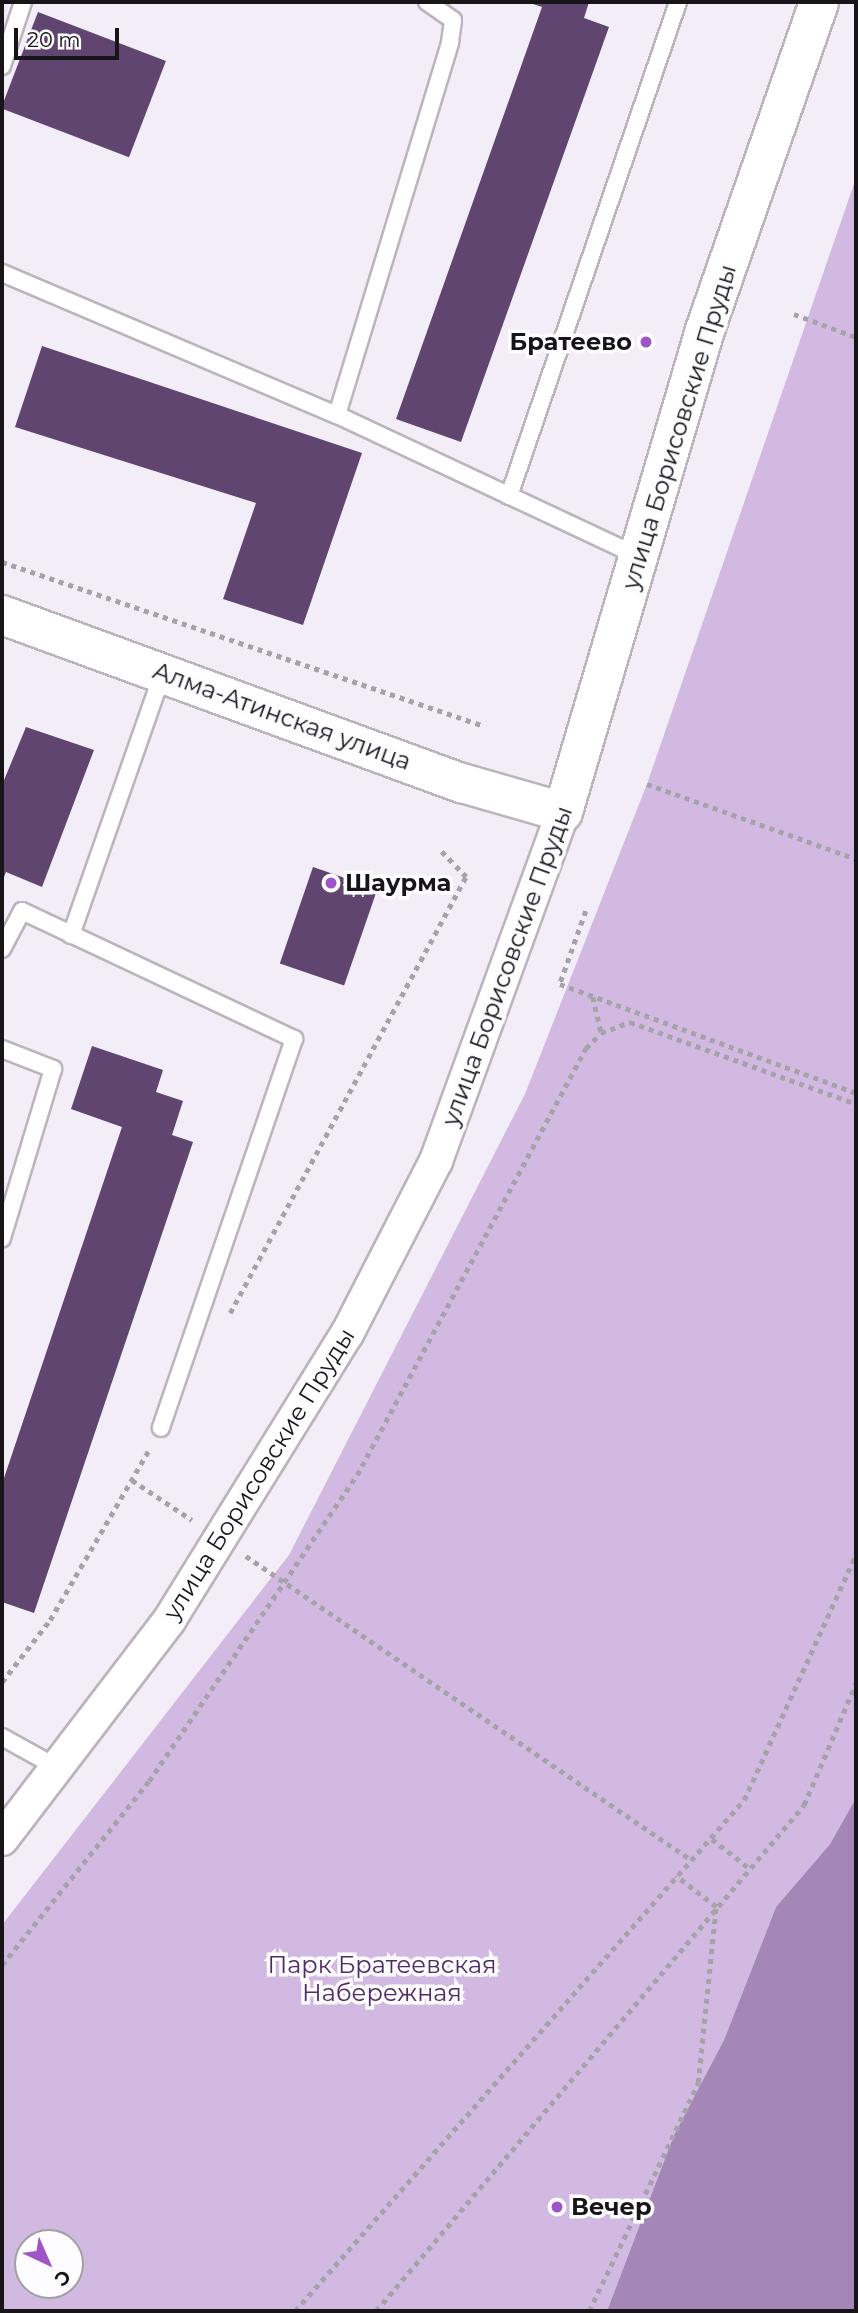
<!DOCTYPE html>
<html>
<head>
<meta charset="utf-8">
<style>
  body { margin:0 }
  #map { position:relative; width:858px; height:2313px; overflow:hidden; background:#f2edf6; font-family:Montserrat,sans-serif }
  div>[style] { position:absolute }
  [style*='--x'] { left:calc(var(--x)*1px); top:calc(var(--y)*1px); width:calc(var(--w)*1px); rotate:calc(var(--a)*1deg) }
  .green>* { inset:0; background:#d2b9e2 }
  .water>* { inset:0; background:#a487b7 }
  .building>* { inset:0; background:#5f456f; transform-origin:0 0 }
  .path>* { height:4.5px; margin-top:-2.25px; transform-origin:0; background:repeating-linear-gradient(90deg,#a6a2a9 0 5px,transparent 0 10px) }
  .roads { filter:drop-shadow(2px 0 #bab5bd) drop-shadow(-2px 0 #bab5bd) drop-shadow(0 2px #bab5bd) drop-shadow(0 -2px #bab5bd) }
  .service>* { height:16px; margin:-8px; padding:0 8px; transform-origin:8px; border-radius:8px; background:#fff }
  .minor>* { height:32px; margin:-16px; padding:0 16px; transform-origin:16px; border-radius:16px; background:#fff }
  .tertiary>* { height:38px; margin:-19px; padding:0 19px; transform-origin:19px; border-radius:19px; background:#fff }
  .dots>* { width:19px; height:19px; translate:-50% -50%; box-sizing:border-box; border:4px solid #fdfcfe; border-radius:50% }
  span { translate:-50% -50%; white-space:nowrap; text-align:center; line-height:1.15; -webkit-text-stroke:7px #fdfcfe; paint-order:stroke }
  .poi-label { font-size:24px; color:#171518; font-weight:700 }
  .right { translate:-100% -50%; text-align:right }
  .left { translate:0 -50%; text-align:left }
  .street-label { font-size:24px; color:#171518 }
  .park-label { font-size:24px; color:#502a65 }
  .frame { position:absolute; inset:0; border:4px solid #171518; pointer-events:none }
  .north { position:absolute; left:14px; top:2229px; width:70px; height:70px; box-sizing:border-box; background:#fdfcfe; border:2px solid #a1a0a2; border-radius:50%; rotate:136deg; font-size:19px; font-weight:700; line-height:28px; text-align:center; color:#171518 }
  .north::after { content:''; display:block; margin:auto; width:24px; height:32px; background:#9f55c8; clip-path:polygon(50% 0,100% 100%,50% 72%,0 100%) }
  .scale { position:absolute; left:14px; top:28px; width:105px; height:32px; box-sizing:border-box; border:4px solid #171518; border-top:0; padding-left:9px; font-size:21px; line-height:24px; white-space:nowrap; color:#171518; -webkit-text-stroke:5px #fdfcfe; paint-order:stroke }
</style>
</head>
<body>
<div id="map">
  <div class="green">
    <i style="clip-path:polygon(evenodd,856px 178px,856px 1798px,830px 1844px,776px 1907px,724px 2040px,674px 2135px,607px 2311px,2px 2311px,2px 1925px,289px 1555px,525px 1094px,647px 784px,856px 178px,28px 2243px,70px 2243px,70px 2285px,28px 2285px,28px 2243px)"></i>
  </div>
  <div class="water">
    <i style="clip-path:polygon(856px 1798px,856px 2311px,607px 2311px,674px 2135px,724px 2040px,776px 1907px,830px 1844px)"></i>
  </div>
  <div class="building">
    <i style="clip-path:polygon(527px 2px,589px 2px,584px 18px,609px 27px,461px 442px,396px 419px,542px 7px)"></i>
    <i style="left:38px;top:12px;width:137px;height:103px;rotate:21deg"></i>
    <i style="clip-path:polygon(42px 346px,362px 453px,303px 625px,223px 599px,256px 503px,15px 427px)"></i>
    <i style="clip-path:polygon(26px 727px,94px 750px,42px 887px,6px 872px,2px 882px,2px 785px)"></i>
    <i style="left:313px;top:867px;width:68px;height:102px;rotate:19deg"></i>
    <i style="clip-path:polygon(92px 1046px,163px 1070px,156px 1092px,183px 1101px,172px 1135px,193px 1142px,34px 1613px,2px 1602px,2px 1484px,122px 1127px,71px 1109px)"></i>
  </div>
  <div class="path">
    <i style="--x:794;--y:314;--w:66;--a:20.4"></i>
    <i style="--x:2;--y:562;--w:506;--a:18.79"></i>
    <i style="--x:647;--y:784;--w:222;--a:19.7"></i>
    <i style="--x:586;--y:911;--w:77;--a:109.6"></i>
    <i style="--x:560;--y:984;--w:315;--a:20.2"></i>
    <i style="--x:593;--y:997;--w:37;--a:77"></i>
    <i style="--x:230;--y:1313;--w:496;--a:-61.6"></i>
    <i style="--x:466;--y:877;--w:37;--a:-134"></i>
    <i style="--x:132;--y:1480;--w:72;--a:33.7"></i>
    <i style="--x:246;--y:1556;--w:538;--a:34.31"></i>
    <i style="--x:2;--y:1682;--w:78;--a:-52.3"></i>
    <i style="--x:50;--y:1620;--w:197;--a:-59.8"></i>
    <i style="--x:712;--y:1839;--w:46;--a:37.9"></i>
    <i style="--x:2;--y:1965;--w:236;--a:-51.4"></i>
    <i style="--x:149;--y:1781;--w:370;--a:-55.8"></i>
    <i style="--x:357;--y:1475;--w:485;--a:-61.8"></i>
    <i style="--x:586;--y:1048;--w:21;--a:-45"></i>
    <i style="--x:601;--y:1033;--w:31;--a:-21"></i>
    <i style="--x:630;--y:1022;--w:240;--a:19.9"></i>
    <i style="--x:295;--y:2311;--w:680;--a:-48.7"></i>
    <i style="--x:744;--y:1800;--w:270;--a:-65.5"></i>
    <i style="--x:376;--y:2311;--w:663;--a:-49.77"></i>
    <i style="--x:804;--y:1805;--w:133;--a:-66.9"></i>
    <i style="--x:589;--y:2311;--w:253;--a:-64.4"></i>
    <i style="--x:698;--y:2083;--w:177;--a:-84.2"></i>
    <i style="--x:716;--y:1907;--w:51;--a:-142.2"></i>
  </div>
  <div class="roads">
    <div class="service">
      <i style="--x:2;--y:66;--w:67;--a:-71.8"></i>
      <i style="--x:2;--y:273;--w:364;--a:23"></i>
      <i style="--x:337;--y:415;--w:332;--a:25.1"></i>
      <i style="--x:337;--y:415;--w:390;--a:-73.1"></i>
      <i style="--x:450;--y:42;--w:22;--a:-82"></i>
      <i style="--x:453;--y:20;--w:32;--a:-145"></i>
      <i style="--x:509;--y:496;--w:522;--a:-71.11"></i>
      <i style="--x:71;--y:935;--w:278;--a:-70.7"></i>
      <i style="--x:2;--y:949;--w:43;--a:-62.2"></i>
      <i style="--x:22;--y:911;--w:301;--a:25.2"></i>
      <i style="--x:294;--y:1039;--w:411;--a:108.9"></i>
      <i style="--x:2;--y:1049;--w:55;--a:21.4"></i>
      <i style="--x:53;--y:1069;--w:177;--a:106.8"></i>
      <i style="--x:2;--y:1737;--w:66;--a:28.9"></i>
    </div>
    <div class="minor">
      <i style="--x:2;--y:1839;--w:277;--a:-52.6"></i>
      <i style="--x:170;--y:1619;--w:335;--a:-58.2"></i>
      <i style="--x:347;--y:1334;--w:195;--a:-62.8"></i>
      <i style="--x:436;--y:1161;--w:371;--a:-70"></i>
    </div>
    <div class="tertiary">
      <i style="--x:2;--y:615;--w:490;--a:20.1"></i>
      <i style="--x:462;--y:783;--w:105;--a:16"></i>
      <i style="--x:563;--y:812;--w:502;--a:-73.58"></i>
      <i style="--x:705;--y:330;--w:347;--a:-70.8"></i>
    </div>
  </div>
  <div class="dots">
    <i style="left:646px;top:342px;background:#9f55c8"></i>
    <i style="left:331px;top:883px;background:#9f55c8"></i>
    <i style="left:557px;top:2207px;background:#9f55c8"></i>
  </div>
  <div class="poi-label">
    <span class="right" style="left:632px;top:342px">Братеево</span>
    <span class="left" style="left:345px;top:883px">Шаурма</span>
    <span class="left" style="left:571px;top:2207px">Вечер</span>
  </div>
  <div class="street-label">
    <span style="left:679px;top:427px;rotate:-73deg">улица Борисовские Пруды</span>
    <span style="left:282px;top:716px;rotate:20deg">Алма-Атинская улица</span>
    <span style="left:507px;top:966px;rotate:-70deg">улица Борисовские Пруды</span>
    <span style="left:259px;top:1474px;rotate:-58deg">улица Борисовские Пруды</span>
  </div>
  <div class="park-label">
    <span style="left:382px;top:1979px">Парк Братеевская<br>Набережная</span>
  </div>
  <div class="frame"></div>
  <div class="north">С</div>
  <div class="scale">20 m</div>
</div>
</body>
</html>
